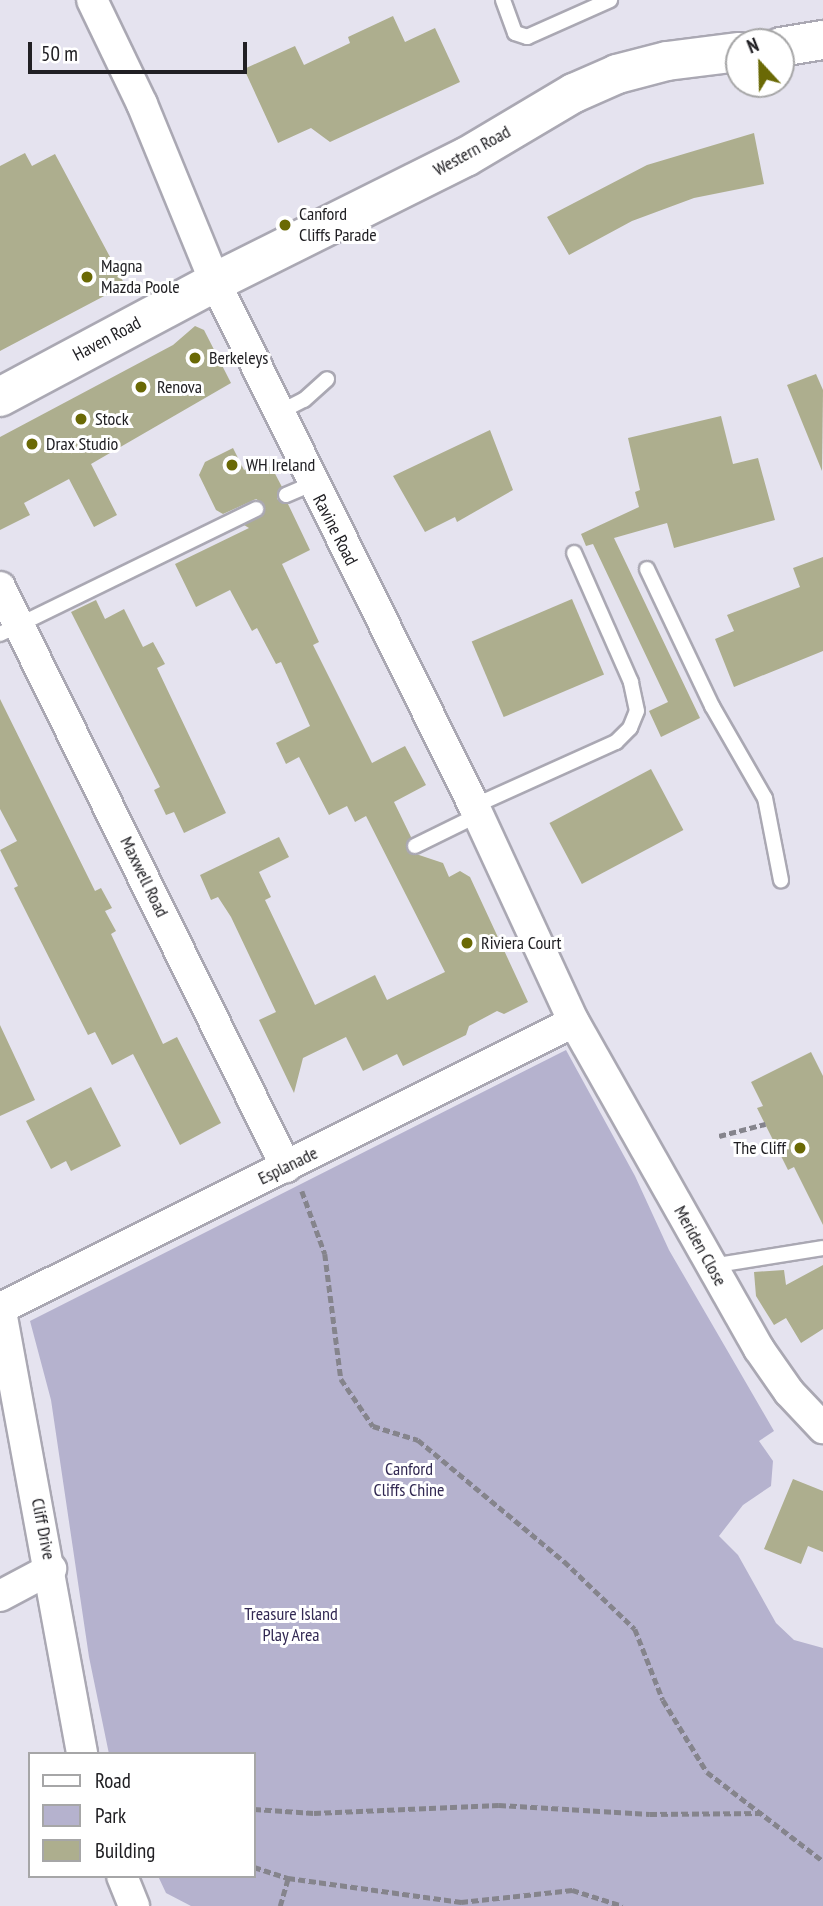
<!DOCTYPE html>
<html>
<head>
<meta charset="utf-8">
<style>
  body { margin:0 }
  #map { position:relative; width:823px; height:1906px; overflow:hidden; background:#e5e3ef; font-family:"PT Sans Narrow",sans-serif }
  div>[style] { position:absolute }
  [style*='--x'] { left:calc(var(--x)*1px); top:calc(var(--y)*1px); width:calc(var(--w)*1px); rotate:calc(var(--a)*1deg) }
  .green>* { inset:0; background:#b5b2ce }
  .building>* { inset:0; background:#adae8e; transform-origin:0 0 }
  .path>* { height:4.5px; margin-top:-2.25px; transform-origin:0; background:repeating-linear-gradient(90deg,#85848c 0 7px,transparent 0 10.5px) }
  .roads { filter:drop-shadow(2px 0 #aaa8b3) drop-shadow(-2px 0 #aaa8b3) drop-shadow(0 2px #aaa8b3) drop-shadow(0 -2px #aaa8b3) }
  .service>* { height:14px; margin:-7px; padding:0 7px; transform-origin:7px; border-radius:7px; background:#fff }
  .minor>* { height:30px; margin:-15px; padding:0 15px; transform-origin:15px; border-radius:15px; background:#fff }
  .secondary>* { height:38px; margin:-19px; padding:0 19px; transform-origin:19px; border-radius:19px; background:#fff }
  .dots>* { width:19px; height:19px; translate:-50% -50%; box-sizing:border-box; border:4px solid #fff; border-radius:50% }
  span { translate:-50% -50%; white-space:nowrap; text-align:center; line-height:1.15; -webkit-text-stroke:6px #fff; paint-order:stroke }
  .street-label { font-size:18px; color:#212024 }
  .poi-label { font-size:18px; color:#212024 }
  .left { translate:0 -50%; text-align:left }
  .right { translate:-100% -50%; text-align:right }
  .park-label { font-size:18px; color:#312852 }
  .legend { position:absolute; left:28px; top:1752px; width:228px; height:126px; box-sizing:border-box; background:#fff; border:2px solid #a6a6a7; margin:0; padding:9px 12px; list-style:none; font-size:21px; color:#212024 }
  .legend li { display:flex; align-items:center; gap:14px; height:35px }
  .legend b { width:35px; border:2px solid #a6a6a7 }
  .north { position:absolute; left:725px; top:28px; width:70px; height:70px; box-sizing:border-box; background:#fff; border:2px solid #a6a6a7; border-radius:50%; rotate:338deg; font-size:19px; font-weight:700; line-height:28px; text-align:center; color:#212024 }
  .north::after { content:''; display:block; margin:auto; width:24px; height:32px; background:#6a6905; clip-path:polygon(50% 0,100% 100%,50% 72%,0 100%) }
  .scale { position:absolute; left:28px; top:42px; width:219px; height:32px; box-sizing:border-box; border:4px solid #212024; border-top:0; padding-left:9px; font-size:21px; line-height:24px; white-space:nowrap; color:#212024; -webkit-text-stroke:5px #fff; paint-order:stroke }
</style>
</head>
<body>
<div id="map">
  <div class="green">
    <i style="clip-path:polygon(566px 1050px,635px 1176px,669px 1250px,774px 1431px,759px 1441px,773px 1461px,771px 1486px,743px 1505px,719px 1536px,738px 1555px,776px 1623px,794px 1640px,823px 1648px,823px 1906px,191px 1906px,166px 1893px,158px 1876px,254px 1876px,254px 1754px,109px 1754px,89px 1657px,51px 1400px,30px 1321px)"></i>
  </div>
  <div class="building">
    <i style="clip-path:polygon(393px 16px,405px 42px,435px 28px,460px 82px,330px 142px,311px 128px,278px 143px,244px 69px,295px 46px,304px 65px,350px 43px,348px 37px)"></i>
    <i style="clip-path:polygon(754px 133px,764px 184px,694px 198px,632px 221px,569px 255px,547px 217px,647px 165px)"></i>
    <i style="clip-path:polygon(25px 153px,32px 166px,55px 154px,125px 285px,0 351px,0 166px)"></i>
    <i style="clip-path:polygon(195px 326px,204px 330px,231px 383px,91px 464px,117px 515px,94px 527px,69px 479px,24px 503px,30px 515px,0 530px,0 437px,173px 345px)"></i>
    <i style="clip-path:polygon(816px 374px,823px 390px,822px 471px,787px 385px)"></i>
    <i style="clip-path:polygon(721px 416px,733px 464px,758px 458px,775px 520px,674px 548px,667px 523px,614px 538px,700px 718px,661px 737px,649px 711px,668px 702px,593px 544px,586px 546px,581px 534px,639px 507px,635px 492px,640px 490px,628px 438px)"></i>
    <i style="clip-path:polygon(490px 430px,513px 490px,457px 522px,455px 517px,425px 532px,393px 476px)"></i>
    <i style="clip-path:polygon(233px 448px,244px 470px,254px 464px,258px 473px,271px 466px,282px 487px,277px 499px,288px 504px,310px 550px,282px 564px,319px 642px,313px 645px,372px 763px,405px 746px,426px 785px,394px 802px,411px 837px,407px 851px,443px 863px,449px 877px,460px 871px,470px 877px,528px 1002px,504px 1014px,497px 1011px,469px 1026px,466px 1035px,403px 1066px,397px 1054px,363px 1071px,346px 1037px,303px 1058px,294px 1093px,259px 1020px,276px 1012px,231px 917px,218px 897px,211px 900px,200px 875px,279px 837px,289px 857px,259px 872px,271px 897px,265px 900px,315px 1005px,375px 975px,387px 1000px,445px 972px,366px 816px,355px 822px,347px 806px,329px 815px,299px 757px,286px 764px,276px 743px,310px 726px,281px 662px,276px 664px,257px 628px,252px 631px,230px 590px,196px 607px,175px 564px,249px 528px,244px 525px,264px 514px,264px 504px,256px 499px,223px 514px,216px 510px,199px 475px,205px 462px)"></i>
    <i style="clip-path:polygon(823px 557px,823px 651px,734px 687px,715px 639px,734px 631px,727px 615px,800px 587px,793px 568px)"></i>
    <i style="left:572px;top:599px;width:82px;height:109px;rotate:67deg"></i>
    <i style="clip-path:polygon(96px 600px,105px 619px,124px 609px,143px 647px,153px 642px,165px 664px,157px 668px,226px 813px,184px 833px,174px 812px,166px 815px,154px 790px,160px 787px,71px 612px)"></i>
    <i style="clip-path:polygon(0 699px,95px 891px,101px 888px,112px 908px,105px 911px,116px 931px,111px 934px,163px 1044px,177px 1037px,221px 1123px,180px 1145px,133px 1054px,112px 1065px,95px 1032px,88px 1035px,14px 888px,18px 886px,0 850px,17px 841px,0 809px)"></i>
    <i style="left:651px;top:769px;width:69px;height:115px;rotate:62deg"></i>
    <i style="clip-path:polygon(0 1025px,35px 1100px,0 1116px)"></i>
    <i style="clip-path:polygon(811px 1052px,823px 1076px,823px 1225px,794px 1167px,788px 1170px,757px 1108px,763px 1106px,751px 1082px)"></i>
    <i style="clip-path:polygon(91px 1087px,121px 1146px,71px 1171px,66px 1161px,51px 1169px,26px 1121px)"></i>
    <i style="clip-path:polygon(823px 1265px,823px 1329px,801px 1343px,786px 1318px,774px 1325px,756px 1296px,754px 1272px,784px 1270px,786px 1285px)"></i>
    <i style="clip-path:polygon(793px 1479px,823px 1491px,823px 1552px,808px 1546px,801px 1564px,764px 1549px)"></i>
  </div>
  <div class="path">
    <i style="--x:719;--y:1136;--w:48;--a:-14.6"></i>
    <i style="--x:302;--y:1191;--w:67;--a:69.9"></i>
    <i style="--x:325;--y:1254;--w:126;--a:82.7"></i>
    <i style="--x:341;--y:1379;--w:57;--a:55.8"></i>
    <i style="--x:373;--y:1426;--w:47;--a:17.3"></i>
    <i style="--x:418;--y:1440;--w:190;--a:39.7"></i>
    <i style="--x:564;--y:1561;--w:98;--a:43.8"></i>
    <i style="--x:635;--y:1629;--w:76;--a:68.5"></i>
    <i style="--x:663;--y:1700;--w:84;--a:58.6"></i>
    <i style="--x:707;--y:1772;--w:146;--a:37.5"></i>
    <i style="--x:254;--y:1809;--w:60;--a:3.8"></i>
    <i style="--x:314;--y:1813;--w:185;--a:-2.5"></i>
    <i style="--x:499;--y:1805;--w:151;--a:3.4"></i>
    <i style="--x:650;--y:1814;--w:114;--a:-0.5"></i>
    <i style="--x:254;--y:1867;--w:36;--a:18"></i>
    <i style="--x:288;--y:1878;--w:175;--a:7.9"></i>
    <i style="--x:461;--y:1902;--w:112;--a:-6.2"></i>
    <i style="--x:572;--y:1890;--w:53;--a:17.4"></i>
    <i style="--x:280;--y:1906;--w:29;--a:-74"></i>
  </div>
  <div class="roads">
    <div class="service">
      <i style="--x:503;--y:0;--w:35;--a:70"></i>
      <i style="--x:515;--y:33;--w:13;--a:18"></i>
      <i style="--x:527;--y:37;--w:91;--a:-24"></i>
      <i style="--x:278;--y:413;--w:29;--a:-27"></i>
      <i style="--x:304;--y:400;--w:31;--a:-42"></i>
      <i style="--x:286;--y:495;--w:28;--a:-23"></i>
      <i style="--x:647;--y:569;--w:152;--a:64.6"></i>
      <i style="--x:712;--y:706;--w:106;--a:60.1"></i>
      <i style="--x:765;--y:798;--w:84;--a:79"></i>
      <i style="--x:0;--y:634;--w:285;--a:-26"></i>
      <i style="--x:474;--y:806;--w:156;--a:-24.3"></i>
      <i style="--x:616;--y:742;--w:20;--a:-45"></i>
      <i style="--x:630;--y:728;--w:18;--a:-68"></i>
      <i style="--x:637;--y:711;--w:30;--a:-102"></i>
      <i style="--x:631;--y:682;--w:141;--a:-113.8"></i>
      <i style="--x:415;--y:846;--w:70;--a:-26.2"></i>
      <i style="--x:711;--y:1266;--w:113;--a:-9.1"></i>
    </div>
    <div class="minor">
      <i style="--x:92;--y:0;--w:115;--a:64.3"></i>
      <i style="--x:142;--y:104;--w:192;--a:67.7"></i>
      <i style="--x:215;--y:282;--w:585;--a:63.7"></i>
      <i style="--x:474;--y:806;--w:238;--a:65.2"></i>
      <i style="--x:574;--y:1022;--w:376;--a:60.5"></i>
      <i style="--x:759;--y:1349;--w:52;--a:55.1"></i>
      <i style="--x:789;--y:1392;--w:50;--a:46.6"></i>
      <i style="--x:0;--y:587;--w:647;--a:63.75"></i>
      <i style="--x:0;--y:1306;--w:455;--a:79.6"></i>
      <i style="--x:1;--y:1308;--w:640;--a:-26.53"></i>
      <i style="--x:0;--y:1596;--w:58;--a:-27.9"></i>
      <i style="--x:122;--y:1876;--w:32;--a:68"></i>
    </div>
    <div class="secondary">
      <i style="--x:781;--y:47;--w:43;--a:-9.5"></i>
      <i style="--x:0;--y:397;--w:244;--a:-28.1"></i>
      <i style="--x:215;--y:282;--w:280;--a:-26.5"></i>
      <i style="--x:466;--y:157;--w:126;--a:-30.7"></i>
      <i style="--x:574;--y:93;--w:47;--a:-23.8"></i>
      <i style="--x:617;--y:74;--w:52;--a:-14.6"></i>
      <i style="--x:667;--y:61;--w:73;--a:-7.1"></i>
    </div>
  </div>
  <div class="dots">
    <i style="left:285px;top:225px;background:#6a6905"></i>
    <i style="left:87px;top:277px;background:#6a6905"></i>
    <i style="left:195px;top:358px;background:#6a6905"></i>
    <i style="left:141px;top:387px;background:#6a6905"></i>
    <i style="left:81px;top:419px;background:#6a6905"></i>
    <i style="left:32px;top:444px;background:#6a6905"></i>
    <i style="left:232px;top:465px;background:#6a6905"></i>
    <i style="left:467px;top:943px;background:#6a6905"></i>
    <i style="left:800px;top:1148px;background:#6a6905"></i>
  </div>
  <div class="street-label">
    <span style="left:472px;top:151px;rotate:-29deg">Western Road</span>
    <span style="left:107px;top:339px;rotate:-28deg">Haven Road</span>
    <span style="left:335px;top:530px;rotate:63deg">Ravine Road</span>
    <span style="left:144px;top:877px;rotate:64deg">Maxwell Road</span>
    <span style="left:288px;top:1166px;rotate:-26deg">Esplanade</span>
    <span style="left:700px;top:1246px;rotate:61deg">Meriden Close</span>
    <span style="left:43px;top:1529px;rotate:79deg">Cliff Drive</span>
  </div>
  <div class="poi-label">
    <span class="left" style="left:299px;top:225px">Canford<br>Cliffs Parade</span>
    <span class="left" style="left:101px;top:277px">Magna<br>Mazda Poole</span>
    <span class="left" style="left:209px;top:358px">Berkeleys</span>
    <span class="left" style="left:157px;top:387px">Renova</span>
    <span class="left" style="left:95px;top:419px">Stock</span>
    <span class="left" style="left:46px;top:444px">Drax Studio</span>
    <span class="left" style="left:246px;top:465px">WH Ireland</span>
    <span class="left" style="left:481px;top:943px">Riviera Court</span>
    <span class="right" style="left:786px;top:1148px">The Cliff</span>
  </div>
  <div class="park-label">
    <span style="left:409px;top:1480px">Canford<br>Cliffs Chine</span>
    <span style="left:291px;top:1625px">Treasure Island<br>Play Area</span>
  </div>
  <ul class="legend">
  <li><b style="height:9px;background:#fff"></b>Road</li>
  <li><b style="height:19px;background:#b5b2ce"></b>Park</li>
  <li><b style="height:19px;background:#adae8e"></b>Building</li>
  </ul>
  <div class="north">N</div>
  <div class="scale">50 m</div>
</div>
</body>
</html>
